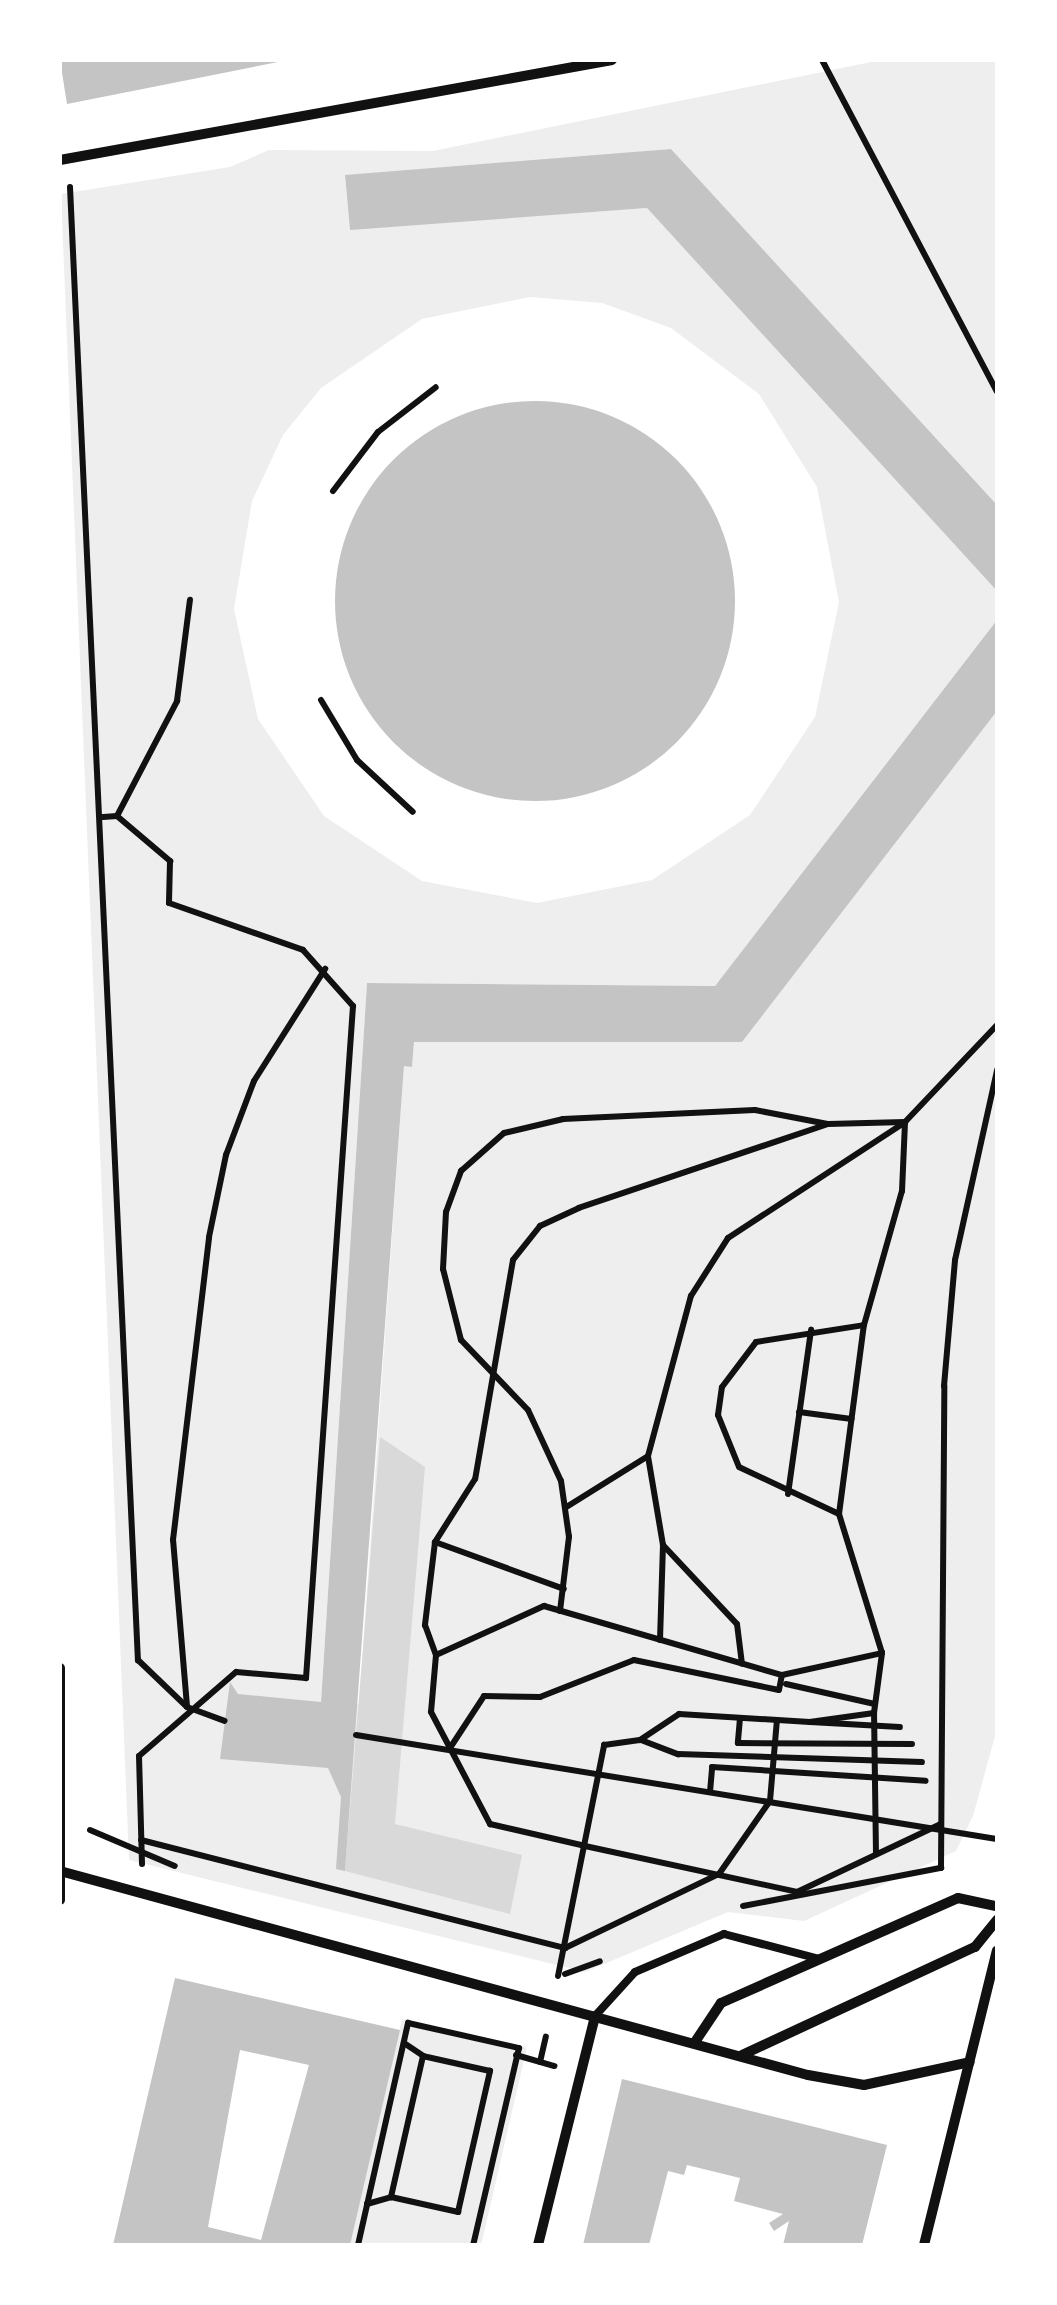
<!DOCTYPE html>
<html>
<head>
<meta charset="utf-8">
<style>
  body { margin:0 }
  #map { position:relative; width:1057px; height:2305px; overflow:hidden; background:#fff; font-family:"Titillium Web",sans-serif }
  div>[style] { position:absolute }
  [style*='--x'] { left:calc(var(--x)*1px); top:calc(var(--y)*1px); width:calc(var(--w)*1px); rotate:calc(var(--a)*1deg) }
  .green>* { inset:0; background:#eee; transform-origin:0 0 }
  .water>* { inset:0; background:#d9d9d9 }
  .building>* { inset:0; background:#c4c4c4 }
  .round { border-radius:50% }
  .path>* { height:6px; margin:-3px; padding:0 3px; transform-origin:3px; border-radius:3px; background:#111 }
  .service>* { height:8px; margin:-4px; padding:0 4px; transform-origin:4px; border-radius:4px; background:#111 }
  .minor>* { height:10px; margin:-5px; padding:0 5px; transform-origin:5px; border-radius:5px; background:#111 }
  span { translate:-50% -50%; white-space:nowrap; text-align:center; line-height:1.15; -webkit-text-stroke:9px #fff; paint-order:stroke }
  .frame { position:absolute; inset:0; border:62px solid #fff; pointer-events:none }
</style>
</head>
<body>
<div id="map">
  <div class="green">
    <i style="clip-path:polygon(evenodd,881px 60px,997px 60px,997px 505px,671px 149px,345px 178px,350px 229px,647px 208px,997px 591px,997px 620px,715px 986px,367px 983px,321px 1701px,359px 1704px,404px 1066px,412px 1066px,414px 1042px,742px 1042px,997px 711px,997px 1729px,973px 1816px,956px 1851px,804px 1921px,728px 1912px,585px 1972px,129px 1860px,61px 194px,230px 167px,269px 150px,433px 151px,881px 60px,530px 297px,602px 303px,671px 328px,759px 394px,817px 487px,839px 602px,815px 717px,750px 815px,652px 880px,537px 903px,422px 881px,324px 816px,258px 719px,234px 609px,252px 501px,283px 435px,321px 388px,422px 319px,530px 297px)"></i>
    <i style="left:402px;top:2019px;width:128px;height:232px;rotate:13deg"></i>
  </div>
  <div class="water">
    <i style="clip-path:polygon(380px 1437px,425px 1467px,395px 1824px,522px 1855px,510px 1914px,345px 1871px)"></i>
  </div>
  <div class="building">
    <i style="clip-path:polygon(60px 60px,278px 60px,278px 62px,67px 104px)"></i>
    <i style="clip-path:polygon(671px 149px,997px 505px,997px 591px,647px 208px,350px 230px,345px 175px)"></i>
    <i class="round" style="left:335px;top:401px;width:400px;height:400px"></i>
    <i style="clip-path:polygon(997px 620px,997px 711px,742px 1042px,414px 1042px,412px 1067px,404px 1066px,345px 1871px,336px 1869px,341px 1797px,328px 1768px,220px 1759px,230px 1682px,238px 1694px,321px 1702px,367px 983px,715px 986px)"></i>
    <i style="clip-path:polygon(evenodd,175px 1978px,400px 2030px,350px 2245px,113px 2245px,175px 1978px,240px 2050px,309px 2065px,261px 2240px,208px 2227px,240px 2050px)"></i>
    <i style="clip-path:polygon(622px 2079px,887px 2145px,862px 2245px,783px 2245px,789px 2221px,774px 2231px,769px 2223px,783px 2214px,734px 2201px,740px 2178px,687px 2165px,684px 2175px,668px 2171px,649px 2245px,583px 2245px)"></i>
  </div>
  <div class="path">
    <i style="--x:822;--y:60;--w:375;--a:62.2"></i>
    <i style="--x:70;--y:187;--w:1475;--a:87.36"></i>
    <i style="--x:138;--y:1660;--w:68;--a:43.8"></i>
    <i style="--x:187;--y:1707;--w:40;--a:20.2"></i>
    <i style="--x:333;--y:491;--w:74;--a:-52.7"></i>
    <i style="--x:378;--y:432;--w:73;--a:-37.8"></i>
    <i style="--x:321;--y:700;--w:70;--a:59"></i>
    <i style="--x:357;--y:760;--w:76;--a:42.9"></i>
    <i style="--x:117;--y:816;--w:130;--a:-62.4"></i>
    <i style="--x:177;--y:701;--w:102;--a:-82.7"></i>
    <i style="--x:103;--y:817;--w:14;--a:-4"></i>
    <i style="--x:117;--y:816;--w:70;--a:40.3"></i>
    <i style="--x:170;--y:861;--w:42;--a:91.4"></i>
    <i style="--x:169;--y:903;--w:142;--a:19.3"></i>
    <i style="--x:303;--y:950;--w:75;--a:48.2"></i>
    <i style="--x:353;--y:1006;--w:674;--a:94"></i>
    <i style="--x:306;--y:1678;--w:70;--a:-175.1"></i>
    <i style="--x:236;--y:1672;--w:128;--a:139.1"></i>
    <i style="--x:139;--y:1756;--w:108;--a:88.4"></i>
    <i style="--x:828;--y:1124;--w:263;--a:161.4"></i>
    <i style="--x:579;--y:1208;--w:43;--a:155.2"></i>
    <i style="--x:540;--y:1226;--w:43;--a:128.5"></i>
    <i style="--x:513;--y:1260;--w:222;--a:99.8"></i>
    <i style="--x:475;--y:1479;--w:75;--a:122.4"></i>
    <i style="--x:435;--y:1542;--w:84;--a:96.9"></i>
    <i style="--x:425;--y:1625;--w:32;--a:70"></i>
    <i style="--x:436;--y:1655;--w:57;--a:95"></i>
    <i style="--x:431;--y:1712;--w:127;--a:62.2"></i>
    <i style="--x:490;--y:1824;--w:98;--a:13"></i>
    <i style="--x:585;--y:1846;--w:217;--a:12.2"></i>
    <i style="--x:797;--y:1892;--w:159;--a:-25.3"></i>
    <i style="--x:799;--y:1412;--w:53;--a:7.5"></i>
    <i style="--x:788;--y:1494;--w:166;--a:-82"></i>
    <i style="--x:568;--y:1506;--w:94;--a:-32"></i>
    <i style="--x:839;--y:1514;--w:110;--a:-154.8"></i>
    <i style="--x:739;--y:1467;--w:56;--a:-112"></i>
    <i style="--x:718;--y:1415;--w:28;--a:-82"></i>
    <i style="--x:722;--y:1387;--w:56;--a:-52.9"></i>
    <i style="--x:756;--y:1342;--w:109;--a:-8.9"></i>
    <i style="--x:435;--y:1542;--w:137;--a:20"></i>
    <i style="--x:663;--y:1545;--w:108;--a:46.9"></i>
    <i style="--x:737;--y:1624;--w:40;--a:82.9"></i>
    <i style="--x:560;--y:1611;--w:75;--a:-83.1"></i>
    <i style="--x:569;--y:1537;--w:57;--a:-98.1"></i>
    <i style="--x:561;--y:1481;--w:78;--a:-114.9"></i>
    <i style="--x:528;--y:1410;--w:97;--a:-133.7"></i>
    <i style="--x:461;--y:1340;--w:73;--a:-104.2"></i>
    <i style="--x:443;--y:1269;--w:57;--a:-87"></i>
    <i style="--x:446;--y:1212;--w:44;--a:-69.9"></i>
    <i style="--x:461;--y:1171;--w:57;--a:-41.5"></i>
    <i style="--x:504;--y:1133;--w:61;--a:-13.3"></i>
    <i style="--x:563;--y:1119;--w:192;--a:-2.7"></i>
    <i style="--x:755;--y:1110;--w:74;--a:10.9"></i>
    <i style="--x:828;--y:1124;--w:77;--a:-1.5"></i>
    <i style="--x:660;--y:1640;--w:95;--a:-88.2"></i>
    <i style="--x:663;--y:1545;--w:90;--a:-99.6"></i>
    <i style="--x:648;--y:1456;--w:166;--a:-75"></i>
    <i style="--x:691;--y:1296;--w:69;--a:-57.5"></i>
    <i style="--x:728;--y:1238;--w:212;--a:-33.2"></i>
    <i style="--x:905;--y:1122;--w:134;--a:-46.5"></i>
    <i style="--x:436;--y:1655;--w:119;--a:-24.4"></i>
    <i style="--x:544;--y:1606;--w:248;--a:16.2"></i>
    <i style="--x:782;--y:1675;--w:102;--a:-12.4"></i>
    <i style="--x:786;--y:1684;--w:91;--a:12.7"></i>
    <i style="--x:187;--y:1706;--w:167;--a:-94.8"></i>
    <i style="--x:173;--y:1540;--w:305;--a:-83.2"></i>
    <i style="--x:209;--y:1237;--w:84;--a:-78.3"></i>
    <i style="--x:226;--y:1155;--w:79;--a:-69.3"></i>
    <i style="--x:254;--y:1081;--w:133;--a:-57.6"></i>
    <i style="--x:874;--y:1713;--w:65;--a:172"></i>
    <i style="--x:810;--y:1722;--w:90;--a:3.2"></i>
    <i style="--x:740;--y:1718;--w:25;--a:95"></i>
    <i style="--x:738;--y:1743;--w:174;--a:0.3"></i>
    <i style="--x:356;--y:1735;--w:649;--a:9.22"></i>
    <i style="--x:641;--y:1740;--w:40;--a:21"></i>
    <i style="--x:678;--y:1754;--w:244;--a:1.9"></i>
    <i style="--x:450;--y:1748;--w:62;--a:-56.8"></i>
    <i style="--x:484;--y:1696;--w:56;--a:1"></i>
    <i style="--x:540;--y:1697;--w:101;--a:-21.5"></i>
    <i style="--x:634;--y:1660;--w:148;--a:11.7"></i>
    <i style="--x:779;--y:1690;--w:15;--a:-79"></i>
    <i style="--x:710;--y:1792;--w:25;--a:-85"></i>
    <i style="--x:712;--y:1767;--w:214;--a:3.7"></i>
    <i style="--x:90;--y:1830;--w:92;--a:23"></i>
    <i style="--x:141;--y:1840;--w:438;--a:14.3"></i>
    <i style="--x:565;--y:1948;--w:171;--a:-25.7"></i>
    <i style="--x:719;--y:1874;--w:89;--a:-55.1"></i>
    <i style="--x:770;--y:1801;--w:81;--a:-85.1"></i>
    <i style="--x:876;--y:1854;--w:141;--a:-90.8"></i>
    <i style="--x:874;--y:1713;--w:61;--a:-82.4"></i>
    <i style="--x:882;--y:1653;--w:145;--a:-107.2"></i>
    <i style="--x:839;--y:1514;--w:191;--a:-82.5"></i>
    <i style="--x:864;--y:1325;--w:139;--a:-74.2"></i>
    <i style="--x:902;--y:1191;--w:68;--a:-87.5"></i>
    <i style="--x:743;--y:1906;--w:202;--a:-10.9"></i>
    <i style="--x:941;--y:1868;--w:482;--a:-89.6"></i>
    <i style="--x:944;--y:1386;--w:126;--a:-85"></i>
    <i style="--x:955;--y:1260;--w:195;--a:-77.5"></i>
    <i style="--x:565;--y:1974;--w:37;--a:-20"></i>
    <i style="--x:558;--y:1976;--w:236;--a:-78.7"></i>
    <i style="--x:604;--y:1745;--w:36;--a:-8"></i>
    <i style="--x:640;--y:1740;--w:47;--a:-33.7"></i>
    <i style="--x:679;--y:1714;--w:131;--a:3.5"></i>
    <i style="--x:404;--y:2043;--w:23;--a:34"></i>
    <i style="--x:516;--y:2055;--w:40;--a:16"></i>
    <i style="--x:540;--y:2062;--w:26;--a:-77"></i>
    <i style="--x:367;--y:2204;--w:25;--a:-16"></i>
    <i style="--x:391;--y:2197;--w:69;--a:12.6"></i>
    <i style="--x:458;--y:2212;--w:145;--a:-77.2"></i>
    <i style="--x:490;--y:2071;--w:69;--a:-167.4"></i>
    <i style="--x:423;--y:2056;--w:145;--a:102.8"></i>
    <i style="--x:358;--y:2245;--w:228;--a:-77.3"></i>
    <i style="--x:408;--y:2023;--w:114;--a:12.7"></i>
    <i style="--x:519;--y:2048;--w:202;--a:103.1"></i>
  </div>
  <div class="service">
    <i style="--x:595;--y:2016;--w:59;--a:-47.7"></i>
    <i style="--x:635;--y:1972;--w:97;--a:-23.1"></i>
    <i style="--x:724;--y:1934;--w:98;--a:14.7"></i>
  </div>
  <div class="minor">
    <i style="--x:60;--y:160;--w:561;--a:-10.27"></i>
    <i style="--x:60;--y:1668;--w:232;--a:90"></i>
    <i style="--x:60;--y:1871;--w:775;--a:15.26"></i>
    <i style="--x:808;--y:2075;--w:57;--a:10.1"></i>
    <i style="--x:864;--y:2085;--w:108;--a:-12.2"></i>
    <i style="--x:695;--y:2042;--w:47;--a:-56.3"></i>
    <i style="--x:721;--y:2003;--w:259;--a:-23.9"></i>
    <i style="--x:958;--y:1898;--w:40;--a:12"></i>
    <i style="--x:742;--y:2055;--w:257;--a:-24.9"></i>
    <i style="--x:975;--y:1947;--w:35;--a:-51"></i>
    <i style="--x:538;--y:2245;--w:236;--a:-76"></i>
    <i style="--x:924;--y:2245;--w:303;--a:-76.1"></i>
  </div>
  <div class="frame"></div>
</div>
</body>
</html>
